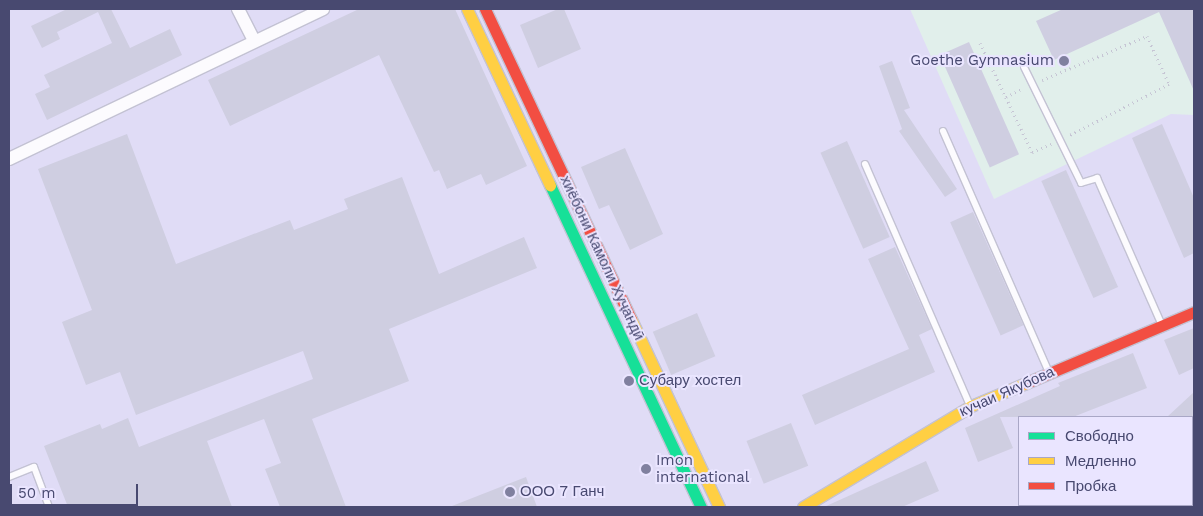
<!DOCTYPE html>
<html>
<head>
<meta charset="utf-8">
<style>
  body { margin:0 }
  #map { position:relative; width:1203px; height:516px; overflow:hidden; background:#e8e5f5; font-family:"Work Sans",sans-serif }
  div>[style] { position:absolute }
  [style*='--x'] { left:calc(var(--x)*1px); top:calc(var(--y)*1px); width:calc(var(--w)*1px); rotate:calc(var(--a)*1deg) }
  .residential>* { inset:0; background:#e0dcf6 }
  .education>* { inset:0; background:#e1efeb }
  .building>* { inset:0; background:#cfcee1; transform-origin:0 0 }
  .path>* { height:3px; margin-top:-1.5px; transform-origin:0; background:repeating-linear-gradient(90deg,#c6c5d4 0 1px,transparent 0 5px) }
  .roads { filter:drop-shadow(1px 0 #c3c2d3) drop-shadow(-1px 0 #c3c2d3) drop-shadow(0 1px #c3c2d3) drop-shadow(0 -1px #c3c2d3) }
  .lane>* { height:6px; margin:-3px; padding:0 3px; transform-origin:3px; border-radius:3px; background:#fcfbfe }
  .street>* { height:12px; margin:-6px; padding:0 6px; transform-origin:6px; border-radius:6px; background:#fcfbfe }
  .fast>* { height:11px; margin:-5.5px; padding:0 5.5px; transform-origin:5.5px; border-radius:5.5px; background:#16e098 }
  .slow>* { height:11px; margin:-5.5px; padding:0 5.5px; transform-origin:5.5px; border-radius:5.5px; background:#ffcf43 }
  .jam>* { height:11px; margin:-5.5px; padding:0 5.5px; transform-origin:5.5px; border-radius:5.5px; background:#f24e42 }
  .dots>* { width:14px; height:14px; translate:-50% -50%; box-sizing:border-box; border:2px solid #eae5ff; border-radius:50% }
  span { translate:-50% -50%; white-space:nowrap; text-align:center; line-height:1.15; -webkit-text-stroke:4px #eae5ff; paint-order:stroke }
  .poi-label { font-size:15px; color:#484970 }
  .right { translate:-100% -50%; text-align:right }
  .left { translate:0 -50%; text-align:left }
  .street-label { font-size:15px; color:#484970 }
  .frame { position:absolute; inset:0; border:10px solid #484970; pointer-events:none }
  .legend { position:absolute; left:1018px; top:416px; width:175px; height:90px; box-sizing:border-box; background:#eae5ff; border:1px solid #a9a7c6; margin:0; padding:6px 9px; list-style:none; font-size:15px; color:#484970 }
  .legend li { display:flex; align-items:center; gap:10px; height:25px }
  .legend b { width:25px; border:1px solid #a9a7c6 }
  .scale { position:absolute; left:10px; top:484px; width:128px; height:22px; box-sizing:border-box; border:2px solid #484970; border-top:0; padding-left:6px; font-size:15px; line-height:18px; white-space:nowrap; color:#484970; -webkit-text-stroke:4px #eae5ff; paint-order:stroke }
</style>
</head>
<body>
<div id="map">
  <div class="residential">
    <i style="clip-path:polygon(evenodd,9px 9px,1194px 9px,1194px 507px,9px 507px,9px 9px,1019px 417px,1192px 417px,1192px 505px,1019px 505px,1019px 417px)"></i>
  </div>
  <div class="education">
    <i style="clip-path:polygon(910px 9px,1194px 9px,1194px 115px,1171px 114px,994px 199px)"></i>
  </div>
  <div class="building">
    <i style="clip-path:polygon(67px 9px,111px 9px,130px 48px,170px 29px,182px 55px,47px 120px,35px 94px,50px 87px,44px 75px,112px 43px,98px 12px,57px 32px,60px 39px,42px 48px,31px 26px)"></i>
    <i style="clip-path:polygon(359px 9px,455px 9px,527px 166px,486px 185px,481px 174px,447px 189px,439px 170px,434px 172px,379px 55px,230px 126px,208px 80px)"></i>
    <i style="clip-path:polygon(558px 9px,564px 9px,581px 49px,538px 68px,520px 25px)"></i>
    <i style="clip-path:polygon(1063px 9px,1194px 9px,1194px 91px,1159px 12px,1054px 60px,1036px 21px)"></i>
    <i style="left:969px;top:42px;width:123px;height:32px;rotate:66deg"></i>
    <i style="clip-path:polygon(892px 61px,910px 108px,904px 110px,957px 189px,945px 197px,899px 131px,902px 129px,879px 66px)"></i>
    <i style="clip-path:polygon(1162px 124px,1194px 198px,1194px 253px,1184px 258px,1132px 138px)"></i>
    <i style="clip-path:polygon(127px 134px,176px 264px,290px 220px,294px 230px,348px 209px,344px 199px,402px 177px,439px 274px,524px 237px,537px 268px,389px 329px,409px 381px,312px 419px,346px 507px,280px 507px,265px 469px,281px 463px,264px 419px,207px 441px,232px 507px,68px 507px,44px 446px,100px 424px,102px 429px,128px 418px,139px 447px,313px 379px,303px 351px,136px 415px,120px 372px,86px 385px,62px 322px,92px 310px,38px 169px)"></i>
    <i style="left:847px;top:141px;width:105px;height:29px;rotate:66deg"></i>
    <i style="clip-path:polygon(625px 148px,663px 234px,630px 250px,609px 205px,599px 209px,581px 167px)"></i>
    <i style="left:1066px;top:170px;width:128px;height:27px;rotate:66deg"></i>
    <i style="left:973px;top:212px;width:124px;height:25px;rotate:66deg"></i>
    <i style="clip-path:polygon(895px 247px,932px 329px,919px 335px,935px 372px,815px 425px,802px 395px,909px 349px,868px 259px)"></i>
    <i style="left:697px;top:313px;width:47px;height:48px;rotate:67deg"></i>
    <i style="clip-path:polygon(1194px 328px,1194px 368px,1179px 375px,1164px 340px)"></i>
    <i style="clip-path:polygon(1133px 353px,1147px 388px,1073px 417px,1000px 417px,1013px 448px,978px 462px,965px 428px,1060px 386px,1058px 383px)"></i>
    <i style="clip-path:polygon(1194px 392px,1194px 417px,1167px 417px)"></i>
    <i style="left:791px;top:423px;width:46px;height:48px;rotate:68deg"></i>
    <i style="clip-path:polygon(926px 461px,939px 491px,902px 507px,824px 507px)"></i>
    <i style="clip-path:polygon(526px 477px,537px 507px,452px 507px,452px 506px)"></i>
  </div>
  <div class="path">
    <i style="--x:980;--y:43;--w:121;--a:64.5"></i>
    <i style="--x:1032;--y:152;--w:21;--a:-23"></i>
    <i style="--x:1042;--y:80;--w:114;--a:-22.7"></i>
    <i style="--x:1147;--y:36;--w:53;--a:65.4"></i>
    <i style="--x:1169;--y:84;--w:114;--a:152.8"></i>
    <i style="--x:1006;--y:97;--w:19;--a:-28"></i>
  </div>
  <div class="roads">
    <div class="lane">
      <i style="--x:1024;--y:67;--w:129;--a:63.8"></i>
      <i style="--x:1081;--y:183;--w:17;--a:-17"></i>
      <i style="--x:1097;--y:178;--w:158;--a:66.2"></i>
      <i style="--x:943;--y:131;--w:263;--a:66.3"></i>
      <i style="--x:865;--y:164;--w:263;--a:66.5"></i>
      <i style="--x:9;--y:477;--w:27;--a:-22"></i>
      <i style="--x:34;--y:467;--w:43;--a:69.4"></i>
    </div>
    <div class="street">
      <i style="--x:238;--y:9;--w:35;--a:63"></i>
      <i style="--x:9;--y:159;--w:348;--a:-25.5"></i>
      <i style="--x:1192;--y:462;--w:4;--a:-56"></i>
      <i style="--x:1148;--y:507;--w:3;--a:-45"></i>
    </div>
    <div class="fast">
      <i style="--x:550;--y:185;--w:356;--a:64.9"></i>
    </div>
    <div class="slow">
      <i style="--x:467;--y:9;--w:195;--a:64.8"></i>
      <i style="--x:631;--y:319;--w:208;--a:64.9"></i>
      <i style="--x:803;--y:507;--w:196;--a:-31"></i>
      <i style="--x:971;--y:406;--w:60;--a:-22.7"></i>
    </div>
    <div class="jam">
      <i style="--x:485;--y:9;--w:343;--a:64.8"></i>
      <i style="--x:1026;--y:383;--w:182;--a:-22.9"></i>
    </div>
  </div>
  <div class="dots">
    <i style="left:1064px;top:61px;background:#80809f"></i>
    <i style="left:629px;top:381px;background:#80809f"></i>
    <i style="left:646px;top:469px;background:#80809f"></i>
    <i style="left:510px;top:492px;background:#80809f"></i>
  </div>
  <div class="poi-label">
    <span class="right" style="left:1054px;top:61px">Goethe Gymnasium</span>
    <span class="left" style="left:639px;top:381px">Субару хостел</span>
    <span class="left" style="left:656px;top:469px">Imon<br>international</span>
    <span class="left" style="left:520px;top:492px">ООО 7 Ганч</span>
  </div>
  <div class="street-label">
    <span style="left:602px;top:258px;rotate:65deg">хиёбони Камоли Хуҷандӣ</span>
    <span style="left:1007px;top:392px;rotate:-24deg">кучаи Якубова</span>
  </div>
  <div class="frame"></div>
  <ul class="legend">
  <li><b style="height:6px;background:#16e098"></b>Свободно</li>
  <li><b style="height:6px;background:#ffcf43"></b>Медленно</li>
  <li><b style="height:6px;background:#f24e42"></b>Пробка</li>
  </ul>
  <div class="scale">50 m</div>
</div>
</body>
</html>
